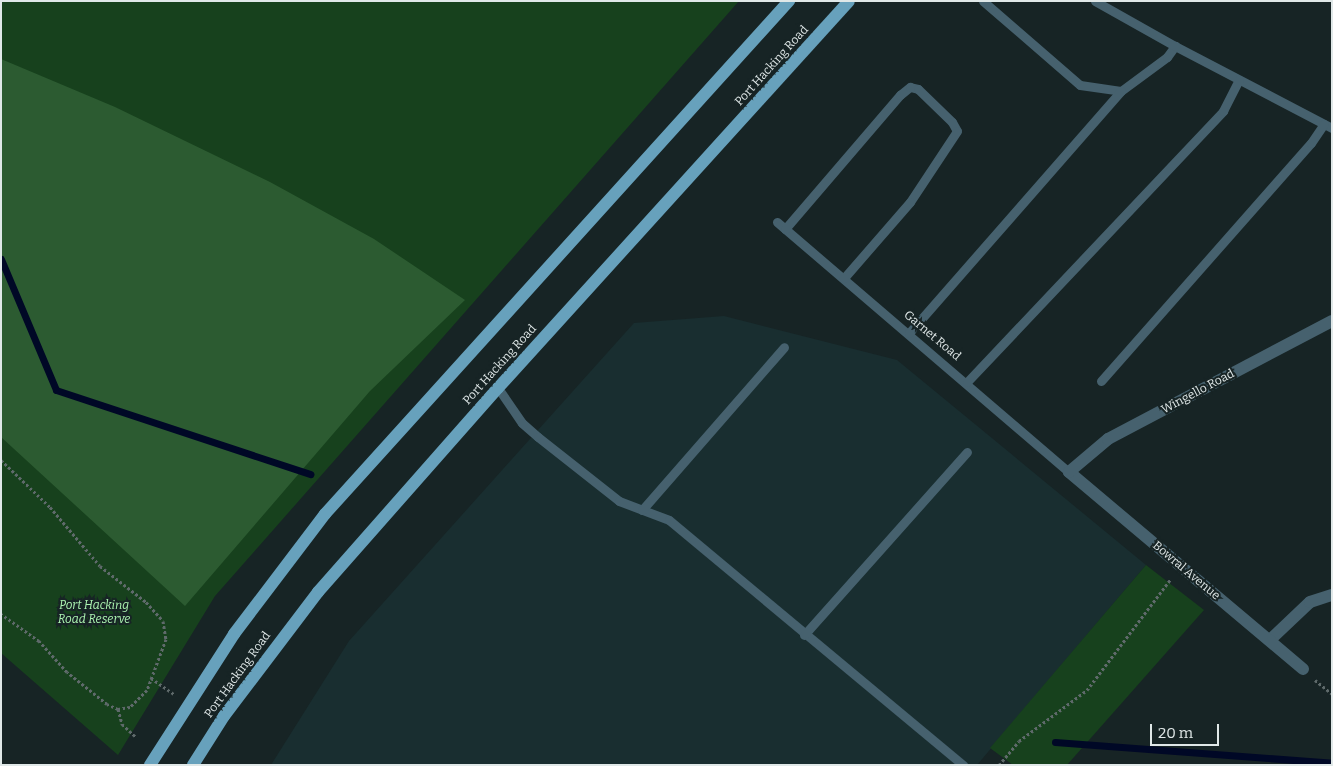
<!DOCTYPE html>
<html>
<head>
<meta charset="utf-8">
<style>
  body { margin:0 }
  #map { position:relative; width:1333px; height:766px; overflow:hidden; background:#172425; font-family:Bitter,serif }
  div>[style] { position:absolute }
  [style*='--x'] { left:calc(var(--x)*1px); top:calc(var(--y)*1px); width:calc(var(--w)*1px); rotate:calc(var(--a)*1deg) }
  .built>* { inset:0; background:#192e30 }
  .green>* { inset:0; background:#17411d }
  .forest>* { inset:0; background:#2c5b31 }
  .stream>* { height:7px; margin:-3.5px; padding:0 3.5px; transform-origin:3.5px; border-radius:3.5px; background:#000826 }
  .path>* { height:3px; margin-top:-1.5px; transform-origin:0; background:repeating-linear-gradient(90deg,#5f6a6b 0 2.5px,transparent 0 5px) }
  .lane>* { height:9px; margin:-4.5px; padding:0 4.5px; transform-origin:4.5px; border-radius:4.5px; background:#46616e }
  .street>* { height:12px; margin:-6px; padding:0 6px; transform-origin:6px; border-radius:6px; background:#46616e }
  .primary>* { height:12px; margin:-6px; padding:0 6px; transform-origin:6px; border-radius:6px; background:#67a1bc }
  span { translate:-50% -50%; white-space:nowrap; text-align:center; line-height:1.15; -webkit-text-stroke:4px #172425; paint-order:stroke }
  .street-label { font-size:12px; color:#e0e8e8 }
  .park-label { font-size:12px; color:#adf5b2; font-style:italic }
  .frame { position:absolute; inset:0; border:2px solid #e0e8e8; pointer-events:none }
  .scale { position:absolute; left:1150px; top:724px; width:69px; height:22px; box-sizing:border-box; border:2px solid #e0e8e8; border-top:0; padding-left:6px; font-size:15px; line-height:18px; white-space:nowrap; color:#e0e8e8; -webkit-text-stroke:4px #172425; paint-order:stroke }
</style>
</head>
<body>
<div id="map">
  <div class="built">
    <i style="clip-path:polygon(724px 316px,897px 360px,1146px 565px,977px 765px,271px 765px,349px 641px,634px 323px)"></i>
  </div>
  <div class="green">
    <i style="clip-path:polygon(1px 1px,739px 1px,215px 596px,118px 755px,1px 653px)"></i>
    <i style="clip-path:polygon(1146px 565px,1204px 610px,1067px 765px,1013px 765px,990px 748px)"></i>
  </div>
  <div class="forest">
    <i style="clip-path:polygon(1px 59px,115px 107px,270px 182px,374px 239px,465px 300px,370px 391px,185px 606px,1px 437px)"></i>
  </div>
  <div class="stream">
    <i style="--x:1;--y:259;--w:142;--a:67.2"></i>
    <i style="--x:56;--y:390;--w:268;--a:18.3"></i>
    <i style="--x:1055;--y:742;--w:278;--a:4.3"></i>
  </div>
  <div class="path">
    <i style="--x:1;--y:460;--w:68;--a:43.8"></i>
    <i style="--x:50;--y:507;--w:77;--a:49.7"></i>
    <i style="--x:100;--y:566;--w:58;--a:38"></i>
    <i style="--x:146;--y:602;--w:25;--a:48"></i>
    <i style="--x:163;--y:621;--w:18;--a:81"></i>
    <i style="--x:166;--y:639;--w:54;--a:110.4"></i>
    <i style="--x:147;--y:690;--w:24;--a:135"></i>
    <i style="--x:130;--y:707;--w:12;--a:171"></i>
    <i style="--x:118;--y:709;--w:12;--a:-156"></i>
    <i style="--x:107;--y:704;--w:51;--a:-141.3"></i>
    <i style="--x:67;--y:672;--w:42;--a:-132.1"></i>
    <i style="--x:39;--y:641;--w:47;--a:-144.6"></i>
    <i style="--x:151;--y:678;--w:29;--a:35"></i>
    <i style="--x:1315;--y:680;--w:22;--a:39"></i>
    <i style="--x:118;--y:709;--w:16;--a:75"></i>
    <i style="--x:122;--y:724;--w:18;--a:43"></i>
    <i style="--x:999;--y:765;--w:31;--a:-50"></i>
    <i style="--x:1019;--y:741;--w:85;--a:-36.9"></i>
    <i style="--x:1087;--y:690;--w:138;--a:-53"></i>
  </div>
  <div class="lane">
    <i style="--x:983;--y:1;--w:128;--a:40.9"></i>
    <i style="--x:1080;--y:85;--w:41;--a:8.3"></i>
    <i style="--x:1121;--y:91;--w:57;--a:-36.5"></i>
    <i style="--x:1167;--y:57;--w:14;--a:-54"></i>
    <i style="--x:1175;--y:46;--w:177;--a:27.6"></i>
    <i style="--x:1095;--y:1;--w:92;--a:29.4"></i>
    <i style="--x:777;--y:222;--w:384;--a:40.6"></i>
    <i style="--x:785;--y:229;--w:177;--a:-49.4"></i>
    <i style="--x:900;--y:95;--w:13;--a:-39"></i>
    <i style="--x:910;--y:87;--w:8;--a:14"></i>
    <i style="--x:918;--y:89;--w:47;--a:44.1"></i>
    <i style="--x:952;--y:122;--w:10;--a:61"></i>
    <i style="--x:957;--y:131;--w:85;--a:123.5"></i>
    <i style="--x:910;--y:202;--w:101;--a:131"></i>
    <i style="--x:909;--y:333;--w:322;--a:-48.8"></i>
    <i style="--x:1101;--y:381;--w:317;--a:-48.6"></i>
    <i style="--x:1311;--y:143;--w:23;--a:-56"></i>
    <i style="--x:967;--y:382;--w:373;--a:-46.6"></i>
    <i style="--x:1223;--y:111;--w:35;--a:-63"></i>
    <i style="--x:498;--y:388;--w:42;--a:55.6"></i>
    <i style="--x:522;--y:423;--w:21;--a:41"></i>
    <i style="--x:538;--y:437;--w:103;--a:38.3"></i>
    <i style="--x:619;--y:501;--w:53;--a:20.8"></i>
    <i style="--x:669;--y:520;--w:383;--a:39.8"></i>
    <i style="--x:642;--y:510;--w:216;--a:-48.9"></i>
    <i style="--x:804;--y:635;--w:245;--a:-48.3"></i>
  </div>
  <div class="street">
    <i style="--x:1270;--y:640;--w:55;--a:-43.5"></i>
    <i style="--x:1310;--y:602;--w:23;--a:-18"></i>
    <i style="--x:1303;--y:669;--w:306;--a:-139.9"></i>
    <i style="--x:1069;--y:472;--w:51;--a:-40.2"></i>
    <i style="--x:1108;--y:439;--w:253;--a:-27.8"></i>
  </div>
  <div class="primary">
    <i style="--x:150;--y:765;--w:156;--a:-57.3"></i>
    <i style="--x:234;--y:634;--w:151;--a:-52.8"></i>
    <i style="--x:325;--y:514;--w:692;--a:-47.87"></i>
    <i style="--x:193;--y:765;--w:58;--a:-57.7"></i>
    <i style="--x:224;--y:716;--w:156;--a:-52.8"></i>
    <i style="--x:318;--y:592;--w:272;--a:-48.6"></i>
    <i style="--x:498;--y:388;--w:522;--a:-47.79"></i>
  </div>
  <div class="street-label">
    <span style="left:772px;top:66px;rotate:-48deg">Port Hacking Road</span>
    <span style="left:932px;top:336px;rotate:40deg">Garnet Road</span>
    <span style="left:500px;top:365px;rotate:-48deg">Port Hacking Road</span>
    <span style="left:1198px;top:392px;rotate:-28deg">Wingello Road</span>
    <span style="left:1186px;top:571px;rotate:40deg">Bowral Avenue</span>
    <span style="left:238px;top:675px;rotate:-54deg">Port Hacking Road</span>
  </div>
  <div class="park-label">
    <span style="left:94px;top:613px">Port Hacking<br>Road Reserve</span>
  </div>
  <div class="frame"></div>
  <div class="scale">20 m</div>
</div>
</body>
</html>
